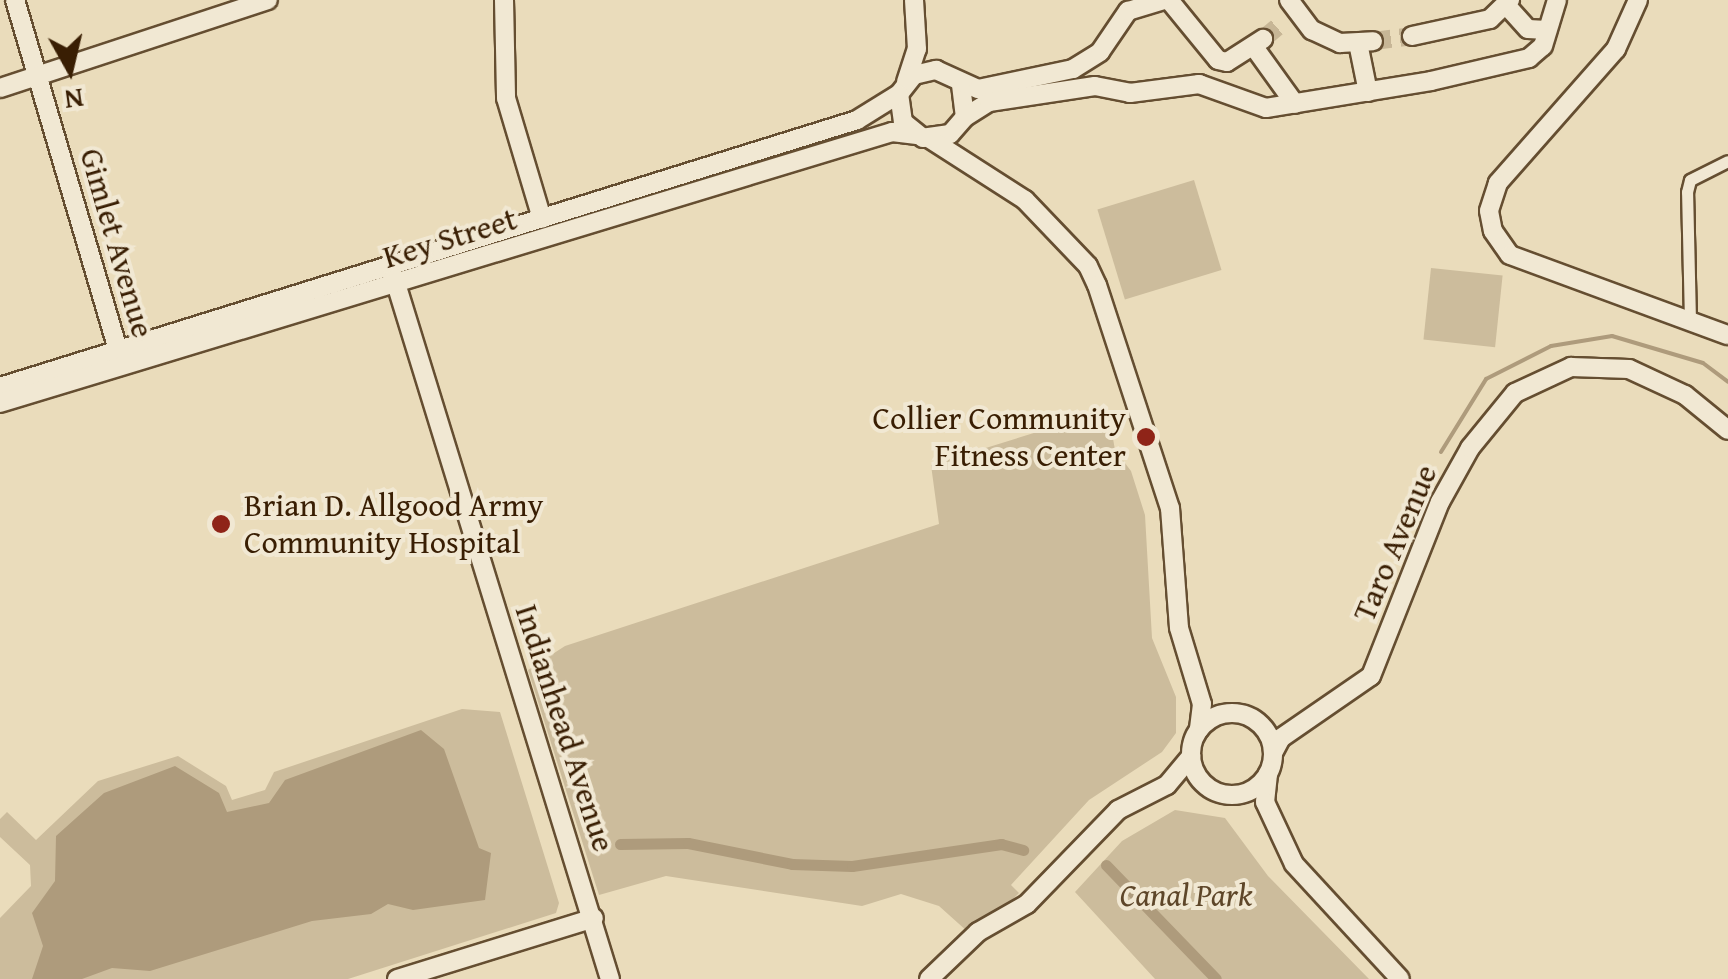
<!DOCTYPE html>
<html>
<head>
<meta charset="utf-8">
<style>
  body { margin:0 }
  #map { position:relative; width:1728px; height:979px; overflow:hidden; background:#eadcbb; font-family:"Gentium Book Plus",serif }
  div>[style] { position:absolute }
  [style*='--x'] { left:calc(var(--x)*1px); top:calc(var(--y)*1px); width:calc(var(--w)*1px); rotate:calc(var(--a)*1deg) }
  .green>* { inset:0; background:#ccbc9c; transform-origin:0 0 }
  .water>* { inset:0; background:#ae9b7c }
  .stream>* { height:4px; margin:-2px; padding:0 2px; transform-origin:2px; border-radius:2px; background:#ae9b7c }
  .canal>* { height:11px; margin:-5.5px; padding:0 5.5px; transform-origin:5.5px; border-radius:5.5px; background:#ae9b7c }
  .secondary-tunnel>* { height:18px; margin-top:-9px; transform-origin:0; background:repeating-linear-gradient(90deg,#c7b696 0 18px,transparent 0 27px) }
  .roads { filter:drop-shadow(2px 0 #654e31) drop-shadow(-2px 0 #654e31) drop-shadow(0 2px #654e31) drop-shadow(0 -2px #654e31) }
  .street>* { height:11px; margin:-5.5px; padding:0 5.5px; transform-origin:5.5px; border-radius:5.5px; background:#f1e8d3 }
  .secondary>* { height:18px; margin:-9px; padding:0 9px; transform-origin:9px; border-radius:9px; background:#f1e8d3 }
  .secondary>.ring { margin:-9px; padding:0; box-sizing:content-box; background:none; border:18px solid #f1e8d3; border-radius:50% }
  .dots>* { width:28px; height:28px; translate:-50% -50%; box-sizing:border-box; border:5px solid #f1e8d3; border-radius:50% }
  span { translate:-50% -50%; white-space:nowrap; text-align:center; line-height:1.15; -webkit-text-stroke:8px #f1e8d3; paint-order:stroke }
  .street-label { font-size:32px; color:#391e03 }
  .poi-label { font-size:32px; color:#391e03 }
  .right { translate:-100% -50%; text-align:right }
  .left { translate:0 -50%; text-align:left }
  .park-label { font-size:32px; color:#5e4629; font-style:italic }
  .north { position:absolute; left:20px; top:20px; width:100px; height:100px; -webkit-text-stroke:8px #f1e8d3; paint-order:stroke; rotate:172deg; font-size:28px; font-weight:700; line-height:40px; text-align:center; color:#391e03 }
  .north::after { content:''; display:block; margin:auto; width:35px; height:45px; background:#391e03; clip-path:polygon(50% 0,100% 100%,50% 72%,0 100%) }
</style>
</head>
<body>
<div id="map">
  <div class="green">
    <i style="left:1194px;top:180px;width:94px;height:101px;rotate:73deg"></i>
    <i style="left:1431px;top:268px;width:72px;height:72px;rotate:6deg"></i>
    <i style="clip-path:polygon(1108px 410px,1115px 450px,1131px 471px,1145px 515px,1152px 638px,1176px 697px,1176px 733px,1162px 752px,1089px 800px,1011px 885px,1019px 893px,1002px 910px,968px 932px,939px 906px,901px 894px,862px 906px,666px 876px,599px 895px,528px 670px,565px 646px,939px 524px,931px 465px)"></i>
    <i style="clip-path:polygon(462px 709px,500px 712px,559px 903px,556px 913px,348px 979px,0 979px,0 918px,31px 886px,30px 865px,0 837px,0 819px,7px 812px,36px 840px,98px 781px,178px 756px,226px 786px,232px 800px,265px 790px,274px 772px)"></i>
    <i style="clip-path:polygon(1175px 810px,1225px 818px,1268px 876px,1369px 979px,1155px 979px,1075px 892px,1122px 841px)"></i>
  </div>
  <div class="water">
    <i style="clip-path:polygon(421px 730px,444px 749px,479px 848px,491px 853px,485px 900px,413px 910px,388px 904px,371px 914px,312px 921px,150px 971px,112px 968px,82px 979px,32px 979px,43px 946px,32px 913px,55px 881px,56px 836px,104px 793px,175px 766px,219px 793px,227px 812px,269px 803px,285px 780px)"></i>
  </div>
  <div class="stream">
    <i style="--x:1441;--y:452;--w:86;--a:-58.3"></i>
    <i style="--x:1486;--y:379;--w:73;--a:-26.9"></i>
    <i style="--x:1551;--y:346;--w:62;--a:-9.3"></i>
    <i style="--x:1612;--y:336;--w:95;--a:16.5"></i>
    <i style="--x:1703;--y:363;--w:31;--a:37"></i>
  </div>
  <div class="canal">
    <i style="--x:620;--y:844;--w:68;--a:-0.8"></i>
    <i style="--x:688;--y:843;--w:106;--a:11.4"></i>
    <i style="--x:792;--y:864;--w:60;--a:1.9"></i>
    <i style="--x:852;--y:866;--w:151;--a:-8.4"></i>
    <i style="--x:1001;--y:844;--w:23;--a:15"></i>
    <i style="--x:1106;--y:865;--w:158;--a:46"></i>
  </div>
  <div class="secondary-tunnel">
    <i style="--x:1263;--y:39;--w:25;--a:-40"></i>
    <i style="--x:1373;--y:41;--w:39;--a:-7"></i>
  </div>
  <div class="roads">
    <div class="street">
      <i style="--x:1690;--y:321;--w:129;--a:-91.3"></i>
      <i style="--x:1687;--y:192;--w:12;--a:-76"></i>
      <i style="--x:1690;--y:180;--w:42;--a:-26.6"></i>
    </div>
    <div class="secondary">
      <i style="--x:15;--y:0;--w:375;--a:73.6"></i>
      <i style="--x:504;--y:0;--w:98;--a:88.8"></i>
      <i style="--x:506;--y:98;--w:126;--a:73.4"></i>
      <i style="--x:1169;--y:0;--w:77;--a:50.8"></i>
      <i style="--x:1218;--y:60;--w:9;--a:13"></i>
      <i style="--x:1227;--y:62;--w:43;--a:-32.6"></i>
      <i style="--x:1289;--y:0;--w:38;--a:53"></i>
      <i style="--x:1312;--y:30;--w:31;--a:25"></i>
      <i style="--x:1340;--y:43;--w:33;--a:-3"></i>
      <i style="--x:1638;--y:0;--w:54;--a:114.2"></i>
      <i style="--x:1616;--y:49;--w:179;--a:131.4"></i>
      <i style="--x:1498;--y:183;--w:29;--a:108"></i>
      <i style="--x:1489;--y:211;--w:20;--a:79"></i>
      <i style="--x:1493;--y:231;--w:29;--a:55"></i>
      <i style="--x:1510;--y:255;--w:232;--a:20.2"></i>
      <i style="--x:1507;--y:6;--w:31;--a:48"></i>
      <i style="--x:1528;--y:29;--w:19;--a:3"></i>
      <i style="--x:1412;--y:36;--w:80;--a:-12.3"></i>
      <i style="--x:1490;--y:19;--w:28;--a:-44"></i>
      <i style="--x:1358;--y:43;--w:50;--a:78.5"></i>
      <i style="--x:1254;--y:47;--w:70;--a:54.3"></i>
      <i style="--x:906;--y:82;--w:35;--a:-72"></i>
      <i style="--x:917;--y:49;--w:49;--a:-93.5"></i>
      <i style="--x:961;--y:85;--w:32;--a:83"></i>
      <i style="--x:965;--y:117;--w:23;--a:131"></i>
      <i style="--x:950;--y:134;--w:27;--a:172"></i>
      <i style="--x:923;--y:138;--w:26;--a:-141"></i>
      <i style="--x:903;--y:122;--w:28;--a:-98"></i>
      <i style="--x:899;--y:94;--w:24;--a:-52"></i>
      <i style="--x:914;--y:75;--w:23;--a:-13"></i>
      <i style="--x:936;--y:70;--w:46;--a:24.3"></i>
      <i style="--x:978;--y:89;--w:97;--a:-11.9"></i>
      <i style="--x:1073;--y:69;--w:32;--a:-32"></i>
      <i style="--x:1100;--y:52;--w:50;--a:-55.7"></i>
      <i style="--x:1128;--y:11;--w:38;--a:-17"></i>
      <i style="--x:0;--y:88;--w:282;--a:-18.2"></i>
      <i style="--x:965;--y:117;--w:28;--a:-32"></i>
      <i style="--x:989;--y:102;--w:107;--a:-8.6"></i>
      <i style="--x:1095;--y:86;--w:36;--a:11"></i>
      <i style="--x:1130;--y:93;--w:70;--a:-7.4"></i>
      <i style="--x:1199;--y:84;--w:71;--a:19.7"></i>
      <i style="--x:1266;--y:108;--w:167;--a:-9.3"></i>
      <i style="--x:1431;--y:81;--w:101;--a:-13.2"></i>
      <i style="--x:1529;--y:58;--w:18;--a:-41"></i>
      <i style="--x:1543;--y:46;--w:48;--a:-73.1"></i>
      <i style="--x:930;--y:139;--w:113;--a:32.7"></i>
      <i style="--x:1025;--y:200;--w:91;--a:46.3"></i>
      <i style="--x:1088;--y:266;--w:21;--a:65"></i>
      <i style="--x:1097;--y:285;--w:235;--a:71.9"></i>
      <i style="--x:1170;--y:508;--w:120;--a:85.7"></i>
      <i style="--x:1179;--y:628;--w:79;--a:73.2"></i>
      <i style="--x:1202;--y:704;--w:26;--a:97"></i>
      <i style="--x:394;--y:277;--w:734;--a:72.9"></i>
      <i style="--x:0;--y:387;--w:898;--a:-17.3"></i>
      <i style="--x:857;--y:120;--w:49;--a:-31.8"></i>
      <i style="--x:0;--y:403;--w:932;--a:-16.9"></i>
      <i style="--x:892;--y:132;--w:25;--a:7"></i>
      <i class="ring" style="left:1191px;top:713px;width:64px;height:64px"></i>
      <i style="--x:1273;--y:753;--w:17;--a:-62"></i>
      <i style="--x:1281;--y:738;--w:109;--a:-34.6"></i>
      <i style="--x:1371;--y:676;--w:187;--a:-68.4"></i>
      <i style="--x:1440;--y:502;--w:62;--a:-60.9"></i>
      <i style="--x:1470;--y:448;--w:71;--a:-50.7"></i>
      <i style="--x:1515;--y:393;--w:62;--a:-24.9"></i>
      <i style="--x:1571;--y:367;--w:58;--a:2"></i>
      <i style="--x:1629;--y:369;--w:62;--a:24.9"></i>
      <i style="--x:1685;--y:395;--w:55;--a:39.1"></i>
      <i style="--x:1268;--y:774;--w:28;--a:96"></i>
      <i style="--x:1265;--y:802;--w:68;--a:64.9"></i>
      <i style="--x:1294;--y:864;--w:156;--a:47.3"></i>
      <i style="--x:397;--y:979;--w:206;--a:-17.2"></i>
      <i style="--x:929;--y:979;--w:68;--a:-43.8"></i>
      <i style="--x:978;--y:932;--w:56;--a:-29.7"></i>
      <i style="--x:1027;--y:904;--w:131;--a:-45.9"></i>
      <i style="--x:1118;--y:810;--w:55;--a:-27"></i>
      <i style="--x:1167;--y:785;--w:38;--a:-50"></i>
    </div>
  </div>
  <div class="dots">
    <i style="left:1146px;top:437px;background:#8f2418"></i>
    <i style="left:221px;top:524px;background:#8f2418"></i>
  </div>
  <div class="street-label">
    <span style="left:450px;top:238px;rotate:-17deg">Key Street</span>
    <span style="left:117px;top:243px;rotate:74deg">Gimlet Avenue</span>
    <span style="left:1395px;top:543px;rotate:-67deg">Taro Avenue</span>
    <span style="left:565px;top:728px;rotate:72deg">Indianhead Avenue</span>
  </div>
  <div class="poi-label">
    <span class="right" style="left:1126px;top:437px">Collier Community<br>Fitness Center</span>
    <span class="left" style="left:244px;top:524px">Brian D. Allgood Army<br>Community Hospital</span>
  </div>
  <div class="park-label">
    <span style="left:1186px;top:895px">Canal Park</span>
  </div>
  <div class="north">N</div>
</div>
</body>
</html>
